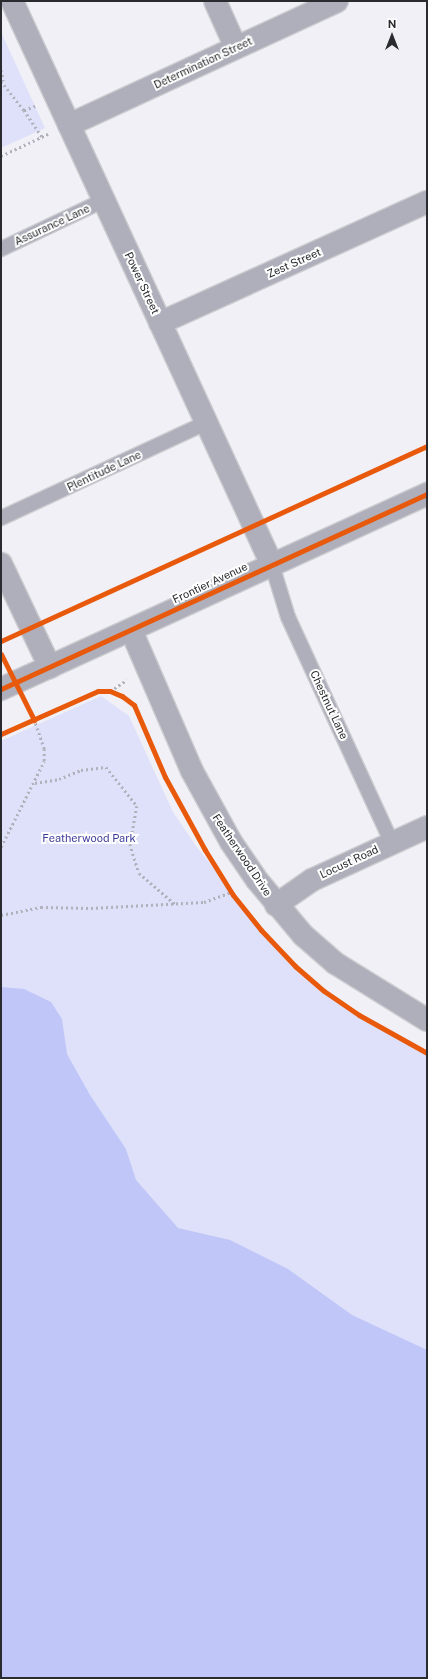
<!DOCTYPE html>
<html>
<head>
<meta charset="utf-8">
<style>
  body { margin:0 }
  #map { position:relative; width:428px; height:1679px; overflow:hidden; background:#f0f0f6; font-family:"Public Sans",sans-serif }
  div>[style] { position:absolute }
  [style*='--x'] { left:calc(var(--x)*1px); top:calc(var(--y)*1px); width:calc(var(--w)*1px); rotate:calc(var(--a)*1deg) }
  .green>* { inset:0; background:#dee1f9 }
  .water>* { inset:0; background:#c0c6f7 }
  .path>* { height:2.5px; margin-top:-1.25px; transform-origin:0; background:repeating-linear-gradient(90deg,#b0b1ba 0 2px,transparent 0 5px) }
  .roads { filter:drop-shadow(1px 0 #cdcdd1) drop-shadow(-1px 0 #cdcdd1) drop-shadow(0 1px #cdcdd1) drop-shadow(0 -1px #cdcdd1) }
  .service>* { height:14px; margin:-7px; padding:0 7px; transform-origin:7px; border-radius:7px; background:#aeafbb }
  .minor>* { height:22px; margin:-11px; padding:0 11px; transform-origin:11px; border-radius:11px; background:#aeafbb }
  .tertiary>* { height:22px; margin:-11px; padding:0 11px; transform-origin:11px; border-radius:11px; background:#aeafbb }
  .cycleway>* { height:5px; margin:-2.5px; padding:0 2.5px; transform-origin:2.5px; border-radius:2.5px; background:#e8590c }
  span { translate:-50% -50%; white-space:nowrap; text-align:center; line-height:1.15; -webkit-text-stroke:4px #fff; paint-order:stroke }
  .street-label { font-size:11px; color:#2a2b2f }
  .park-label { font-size:11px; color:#3d3c9c }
  .frame { position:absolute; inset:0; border:2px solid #2a2b2f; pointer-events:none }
  .north { position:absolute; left:372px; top:16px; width:40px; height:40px; -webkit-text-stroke:3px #fff; paint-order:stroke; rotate:0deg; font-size:11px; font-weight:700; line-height:16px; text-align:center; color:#2a2b2f }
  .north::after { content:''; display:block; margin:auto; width:14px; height:18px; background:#2a2b2f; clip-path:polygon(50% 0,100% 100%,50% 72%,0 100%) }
</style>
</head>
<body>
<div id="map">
  <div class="green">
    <i style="clip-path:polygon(1px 32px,45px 128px,1px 148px)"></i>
    <i style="clip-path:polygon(101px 696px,129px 716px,173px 812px,196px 846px,272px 942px,339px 1003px,427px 1053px,427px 1678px,1px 1678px,1px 741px)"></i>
  </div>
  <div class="water">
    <i style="clip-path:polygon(1px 987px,24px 989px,51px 1002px,62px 1019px,67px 1054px,90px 1095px,126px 1149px,136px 1180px,178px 1228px,230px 1240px,288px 1269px,352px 1315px,427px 1350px,427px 1678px,1px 1678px)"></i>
  </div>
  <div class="path">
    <i style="--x:1;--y:70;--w:11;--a:75"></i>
    <i style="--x:1;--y:81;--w:37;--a:52"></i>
    <i style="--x:24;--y:110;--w:12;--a:-20"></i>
    <i style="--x:24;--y:110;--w:32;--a:56"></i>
    <i style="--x:1;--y:156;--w:52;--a:-25.1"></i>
    <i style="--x:110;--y:691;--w:20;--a:-33"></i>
    <i style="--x:35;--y:783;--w:24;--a:-9"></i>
    <i style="--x:59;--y:779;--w:24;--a:-22"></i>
    <i style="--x:81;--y:770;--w:25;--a:-7"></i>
    <i style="--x:106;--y:767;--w:50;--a:51.5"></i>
    <i style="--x:137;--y:806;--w:39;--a:100"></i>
    <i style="--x:130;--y:844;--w:30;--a:73"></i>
    <i style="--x:139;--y:873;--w:48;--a:40.7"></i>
    <i style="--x:1;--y:847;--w:96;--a:-63.4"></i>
    <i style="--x:44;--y:761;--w:12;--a:-90"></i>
    <i style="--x:44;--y:749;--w:31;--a:-109"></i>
    <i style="--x:1;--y:915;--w:41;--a:-11.3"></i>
    <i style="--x:41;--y:907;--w:50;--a:1.1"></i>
    <i style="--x:91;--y:908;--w:113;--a:-3"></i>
    <i style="--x:204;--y:902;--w:29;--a:-20"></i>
  </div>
  <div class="roads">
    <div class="service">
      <i style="--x:1;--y:249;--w:114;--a:-25.4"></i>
      <i style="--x:1;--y:518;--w:226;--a:-24.9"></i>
      <i style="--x:272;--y:565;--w:54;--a:72.9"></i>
      <i style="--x:288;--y:617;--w:249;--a:65.3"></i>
    </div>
    <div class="minor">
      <i style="--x:12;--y:1;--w:621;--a:65.25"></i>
      <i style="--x:215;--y:1;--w:51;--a:65.9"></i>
      <i style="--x:69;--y:125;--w:295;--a:-24.8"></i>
      <i style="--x:160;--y:323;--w:293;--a:-24.4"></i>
      <i style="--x:1;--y:564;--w:114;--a:64.6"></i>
      <i style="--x:131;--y:630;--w:154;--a:66.6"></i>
      <i style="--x:192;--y:771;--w:81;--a:61.2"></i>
      <i style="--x:231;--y:842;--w:46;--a:55.6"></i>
      <i style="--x:257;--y:880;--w:72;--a:50.1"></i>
      <i style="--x:303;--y:935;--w:43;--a:41.2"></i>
      <i style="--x:335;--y:963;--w:108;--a:31.8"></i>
      <i style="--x:276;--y:905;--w:44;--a:-34.8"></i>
      <i style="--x:312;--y:880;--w:127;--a:-24.7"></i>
    </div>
    <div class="tertiary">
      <i style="--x:1;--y:689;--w:469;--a:-24.6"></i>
    </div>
  </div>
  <div class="cycleway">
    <i style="--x:1;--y:641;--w:469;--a:-24.6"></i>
    <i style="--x:1;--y:654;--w:74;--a:63.4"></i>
    <i style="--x:1;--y:689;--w:469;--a:-24.6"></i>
    <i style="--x:1;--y:734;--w:106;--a:-23.9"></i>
    <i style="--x:98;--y:691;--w:12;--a:0"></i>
    <i style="--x:110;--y:691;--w:13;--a:23"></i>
    <i style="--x:122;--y:696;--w:15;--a:37"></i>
    <i style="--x:134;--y:705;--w:78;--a:66.7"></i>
    <i style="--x:165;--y:777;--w:83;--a:61.3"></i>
    <i style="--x:205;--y:850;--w:53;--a:58.1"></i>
    <i style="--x:233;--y:895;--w:45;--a:51.3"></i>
    <i style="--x:261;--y:930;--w:50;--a:46.6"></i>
    <i style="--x:295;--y:966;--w:38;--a:41"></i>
    <i style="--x:324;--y:991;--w:42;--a:34.4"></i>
    <i style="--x:359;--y:1015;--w:78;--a:29.2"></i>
  </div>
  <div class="street-label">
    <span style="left:203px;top:63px;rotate:-25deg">Determination Street</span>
    <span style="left:52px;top:225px;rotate:-25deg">Assurance Lane</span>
    <span style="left:294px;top:263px;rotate:-24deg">Zest Street</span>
    <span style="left:142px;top:283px;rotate:65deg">Power Street</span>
    <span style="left:104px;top:471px;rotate:-25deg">Plentitude Lane</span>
    <span style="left:210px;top:583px;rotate:-25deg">Frontier Avenue</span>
    <span style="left:329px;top:705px;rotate:65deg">Chestnut Lane</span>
    <span style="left:242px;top:855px;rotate:56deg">Featherwood Drive</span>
    <span style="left:349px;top:862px;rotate:-25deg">Locust Road</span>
  </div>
  <div class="park-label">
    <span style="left:89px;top:838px">Featherwood Park</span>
  </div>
  <div class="frame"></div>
  <div class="north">N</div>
</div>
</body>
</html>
